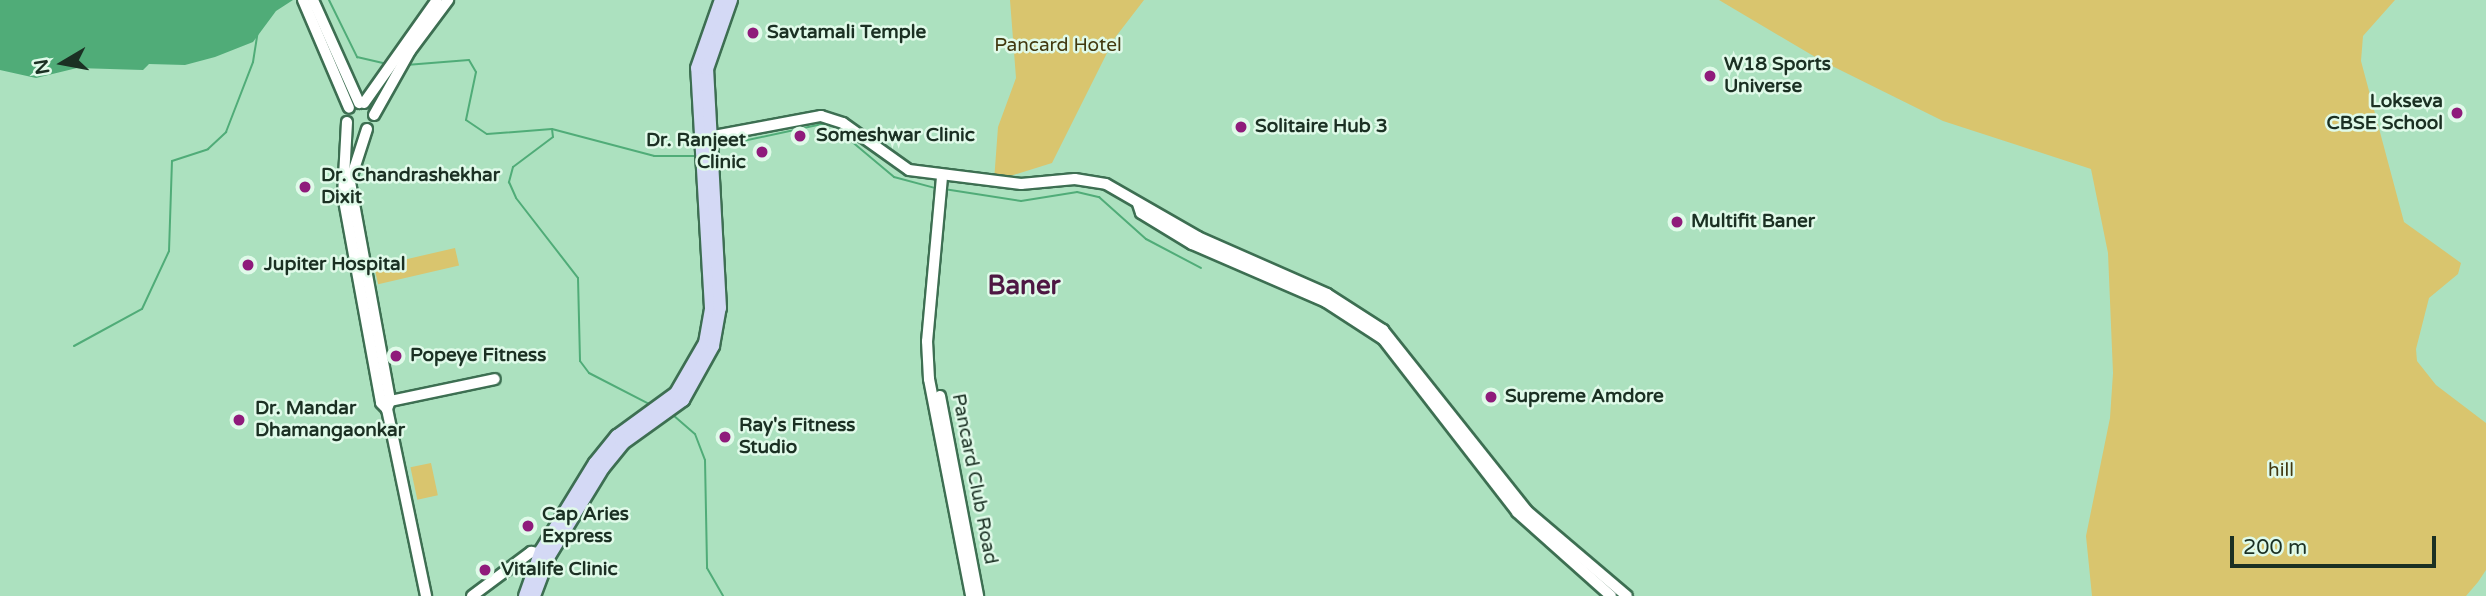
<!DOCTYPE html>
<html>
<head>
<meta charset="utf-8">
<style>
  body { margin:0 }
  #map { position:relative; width:2486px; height:596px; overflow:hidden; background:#ace1bf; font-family:"Varela Round",sans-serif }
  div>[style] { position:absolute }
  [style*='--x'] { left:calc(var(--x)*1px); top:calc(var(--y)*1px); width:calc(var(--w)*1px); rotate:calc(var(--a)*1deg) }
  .green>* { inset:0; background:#d9c56e; transform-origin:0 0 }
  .water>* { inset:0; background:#50ac78 }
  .stream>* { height:2px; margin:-1px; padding:0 1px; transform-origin:1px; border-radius:1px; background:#50ac78 }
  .roads { filter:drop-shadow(2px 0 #3d6f52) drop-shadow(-2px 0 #3d6f52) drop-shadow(0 2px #3d6f52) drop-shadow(0 -2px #3d6f52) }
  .secondary>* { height:10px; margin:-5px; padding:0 5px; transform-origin:5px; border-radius:5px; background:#fff }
  .primary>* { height:12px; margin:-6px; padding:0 6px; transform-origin:6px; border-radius:6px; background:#d4d9f5 }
  .dots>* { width:19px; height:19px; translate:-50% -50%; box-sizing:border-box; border:4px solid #e0fae9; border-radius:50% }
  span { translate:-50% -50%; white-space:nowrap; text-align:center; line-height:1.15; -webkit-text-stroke:5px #e0fae9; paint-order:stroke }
  .poi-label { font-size:19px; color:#1b3023; font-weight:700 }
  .left { translate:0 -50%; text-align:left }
  .right { translate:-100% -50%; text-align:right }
  .park-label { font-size:19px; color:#423910 }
  .street-label { font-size:19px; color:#1b3023 }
  .district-label { font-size:26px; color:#4e1743; font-weight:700 }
  .north { position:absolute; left:28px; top:28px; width:70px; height:70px; -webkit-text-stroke:5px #e0fae9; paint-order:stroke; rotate:260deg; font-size:19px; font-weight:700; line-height:28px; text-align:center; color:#1b3023 }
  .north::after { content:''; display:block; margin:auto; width:24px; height:32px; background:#1b3023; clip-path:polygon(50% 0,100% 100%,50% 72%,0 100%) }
  .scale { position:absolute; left:2230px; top:536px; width:206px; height:32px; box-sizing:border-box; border:4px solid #1b3023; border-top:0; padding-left:9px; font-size:21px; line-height:24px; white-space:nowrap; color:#1b3023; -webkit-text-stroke:5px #e0fae9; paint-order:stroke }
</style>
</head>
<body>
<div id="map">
  <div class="green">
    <i style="clip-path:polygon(1010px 0,1144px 0,1114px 39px,1052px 163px,994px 181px,998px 127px,1016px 78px)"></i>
    <i style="clip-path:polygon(1719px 0,2395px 0,2363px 36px,2361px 61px,2404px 222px,2461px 263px,2458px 274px,2429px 298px,2416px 349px,2417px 361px,2436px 385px,2486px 423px,2486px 570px,2478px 582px,2466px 596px,2092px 596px,2086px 536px,2110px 418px,2113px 373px,2108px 253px,2091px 169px,1943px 121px,1822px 61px)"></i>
    <i style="left:455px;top:248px;width:18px;height:83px;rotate:77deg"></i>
    <i style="left:431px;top:463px;width:33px;height:21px;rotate:78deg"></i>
  </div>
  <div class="water">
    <i style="clip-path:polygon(0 0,293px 0,276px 11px,253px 42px,215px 57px,185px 65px,149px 64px,143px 70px,77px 68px,36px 78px,0 70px)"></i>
  </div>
  <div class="stream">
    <i style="--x:329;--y:0;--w:64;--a:63.8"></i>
    <i style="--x:357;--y:57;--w:31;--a:13"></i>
    <i style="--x:406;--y:65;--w:63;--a:-4.5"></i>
    <i style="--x:469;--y:60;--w:14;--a:60"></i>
    <i style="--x:476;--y:72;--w:49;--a:101.8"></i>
    <i style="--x:466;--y:120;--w:25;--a:34"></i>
    <i style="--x:487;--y:134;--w:65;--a:-4.4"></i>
    <i style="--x:552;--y:129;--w:106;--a:14.8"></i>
    <i style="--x:654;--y:156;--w:40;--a:0"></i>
    <i style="--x:832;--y:125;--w:81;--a:40"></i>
    <i style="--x:894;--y:177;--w:42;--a:15"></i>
    <i style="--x:552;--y:129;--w:8;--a:83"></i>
    <i style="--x:553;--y:137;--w:50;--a:143.1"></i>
    <i style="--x:513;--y:167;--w:16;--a:105"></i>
    <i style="--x:509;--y:182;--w:17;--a:66"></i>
    <i style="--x:516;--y:198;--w:101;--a:52.2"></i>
    <i style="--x:578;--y:278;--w:83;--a:88.6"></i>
    <i style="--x:580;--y:361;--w:15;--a:53"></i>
    <i style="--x:589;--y:373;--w:68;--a:27.3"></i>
    <i style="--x:729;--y:144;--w:100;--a:-12.1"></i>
    <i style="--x:944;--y:189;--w:78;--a:8.9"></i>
    <i style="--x:1021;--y:201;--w:57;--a:-9.1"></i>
    <i style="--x:1077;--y:192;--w:23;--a:13"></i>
    <i style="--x:1099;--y:197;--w:63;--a:41.8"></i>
    <i style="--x:1146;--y:239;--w:62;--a:27.8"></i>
    <i style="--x:74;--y:346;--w:77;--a:-28.6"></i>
    <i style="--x:142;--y:309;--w:64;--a:-65"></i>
    <i style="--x:169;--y:251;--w:90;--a:-88.1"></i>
    <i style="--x:172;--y:161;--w:38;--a:-18"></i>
    <i style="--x:208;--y:149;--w:25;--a:-43"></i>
    <i style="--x:226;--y:132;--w:75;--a:-68.9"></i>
    <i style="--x:253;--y:62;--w:30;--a:-81"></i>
    <i style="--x:673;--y:415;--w:29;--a:41"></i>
    <i style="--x:695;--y:434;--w:28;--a:69"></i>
    <i style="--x:705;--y:460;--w:108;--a:88.9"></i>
    <i style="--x:707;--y:568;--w:32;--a:60"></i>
  </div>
  <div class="roads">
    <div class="secondary">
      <i style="--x:303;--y:0;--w:117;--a:66.9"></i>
      <i style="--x:313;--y:0;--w:113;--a:65.9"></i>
      <i style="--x:364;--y:103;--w:126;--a:-54.7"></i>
      <i style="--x:374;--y:115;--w:73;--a:-60.6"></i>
      <i style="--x:410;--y:51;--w:64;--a:-53.3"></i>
      <i style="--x:347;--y:122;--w:73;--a:93.1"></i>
      <i style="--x:343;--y:195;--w:211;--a:79.6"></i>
      <i style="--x:381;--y:403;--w:8;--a:45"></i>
      <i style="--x:367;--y:129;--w:56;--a:107.8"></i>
      <i style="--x:350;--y:182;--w:223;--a:79.6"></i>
      <i style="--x:390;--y:401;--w:9;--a:111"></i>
      <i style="--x:714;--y:136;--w:109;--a:-10.6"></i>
      <i style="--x:821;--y:116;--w:23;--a:18"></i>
      <i style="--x:843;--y:123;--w:81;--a:35.5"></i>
      <i style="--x:909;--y:170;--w:113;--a:7.1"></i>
      <i style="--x:1021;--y:184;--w:54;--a:-5.3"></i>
      <i style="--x:1075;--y:179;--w:31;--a:9"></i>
      <i style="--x:1106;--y:184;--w:106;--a:29.9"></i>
      <i style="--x:1198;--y:237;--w:141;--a:23.8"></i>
      <i style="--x:1327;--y:294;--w:67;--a:32.7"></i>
      <i style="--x:1383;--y:330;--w:231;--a:51.5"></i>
      <i style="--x:1527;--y:511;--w:131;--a:40.4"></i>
      <i style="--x:942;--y:177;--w:165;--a:95.2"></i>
      <i style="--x:927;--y:341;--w:38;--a:87"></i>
      <i style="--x:929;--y:379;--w:221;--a:79"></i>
      <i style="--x:1138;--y:204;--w:9;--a:72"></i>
      <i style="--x:1141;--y:213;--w:60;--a:31.3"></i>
      <i style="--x:1192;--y:244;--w:146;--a:23.4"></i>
      <i style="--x:1326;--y:302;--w:68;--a:33"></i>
      <i style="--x:1383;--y:339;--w:219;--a:52.2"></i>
      <i style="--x:1517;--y:512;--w:126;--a:41.8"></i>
      <i style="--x:940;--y:396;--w:204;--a:79.2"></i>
      <i style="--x:385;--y:402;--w:112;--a:-11.8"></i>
      <i style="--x:387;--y:409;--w:191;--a:78.2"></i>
      <i style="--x:472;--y:596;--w:74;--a:-36.7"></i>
      <i style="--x:531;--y:552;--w:14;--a:8"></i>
    </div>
    <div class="primary">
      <i style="--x:525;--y:596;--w:48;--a:-70.4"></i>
      <i style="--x:541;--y:551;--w:103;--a:-58.5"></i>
      <i style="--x:595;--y:463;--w:35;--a:-51"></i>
      <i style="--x:617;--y:436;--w:73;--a:-36.1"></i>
      <i style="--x:676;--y:393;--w:58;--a:-59.9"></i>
      <i style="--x:705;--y:343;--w:36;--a:-80"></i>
      <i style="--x:711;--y:308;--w:240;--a:-93.3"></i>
      <i style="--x:697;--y:68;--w:72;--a:-70.6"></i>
      <i style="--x:534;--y:596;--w:43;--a:-69.4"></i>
      <i style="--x:549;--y:556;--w:103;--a:-58.5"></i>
      <i style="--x:603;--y:468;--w:32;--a:-51"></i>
      <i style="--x:623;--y:443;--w:74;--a:-35.6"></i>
      <i style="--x:683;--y:400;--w:62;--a:-60.9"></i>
      <i style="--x:713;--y:346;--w:39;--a:-80"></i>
      <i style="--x:720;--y:308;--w:239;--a:-93.1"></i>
      <i style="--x:707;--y:69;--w:73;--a:-70.8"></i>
    </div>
  </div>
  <div class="dots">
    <i style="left:753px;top:33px;background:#8f1b7b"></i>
    <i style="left:1710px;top:76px;background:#8f1b7b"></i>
    <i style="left:2457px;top:113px;background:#8f1b7b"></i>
    <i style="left:1241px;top:127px;background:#8f1b7b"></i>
    <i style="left:800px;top:136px;background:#8f1b7b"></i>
    <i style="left:762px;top:152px;background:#8f1b7b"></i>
    <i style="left:305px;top:187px;background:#8f1b7b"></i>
    <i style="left:1677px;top:222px;background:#8f1b7b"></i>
    <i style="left:248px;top:265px;background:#8f1b7b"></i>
    <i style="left:396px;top:356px;background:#8f1b7b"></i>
    <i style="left:1491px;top:397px;background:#8f1b7b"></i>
    <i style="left:239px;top:420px;background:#8f1b7b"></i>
    <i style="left:725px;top:437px;background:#8f1b7b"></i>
    <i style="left:528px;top:526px;background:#8f1b7b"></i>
    <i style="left:485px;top:570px;background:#8f1b7b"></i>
  </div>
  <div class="poi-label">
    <span class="left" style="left:767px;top:33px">Savtamali Temple</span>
    <span class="left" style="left:1724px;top:76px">W18 Sports<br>Universe</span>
    <span class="right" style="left:2443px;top:113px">Lokseva<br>CBSE School</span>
    <span class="left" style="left:1255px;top:127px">Solitaire Hub 3</span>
    <span class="left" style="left:816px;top:136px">Someshwar Clinic</span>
    <span class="right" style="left:746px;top:152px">Dr. Ranjeet<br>Clinic</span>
    <span class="left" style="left:321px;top:187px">Dr. Chandrashekhar<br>Dixit</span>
    <span class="left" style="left:1691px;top:222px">Multifit Baner</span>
    <span class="left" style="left:264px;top:265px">Jupiter Hospital</span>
    <span class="left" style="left:410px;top:356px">Popeye Fitness</span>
    <span class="left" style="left:1505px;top:397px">Supreme Amdore</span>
    <span class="left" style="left:255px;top:420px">Dr. Mandar<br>Dhamangaonkar</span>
    <span class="left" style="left:739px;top:437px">Ray's Fitness<br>Studio</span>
    <span class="left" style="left:542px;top:526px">Cap Aries<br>Express</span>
    <span class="left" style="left:501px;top:570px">Vitalife Clinic</span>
  </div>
  <div class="park-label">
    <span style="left:1058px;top:46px">Pancard Hotel</span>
    <span style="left:2281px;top:471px">hill</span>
  </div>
  <div class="street-label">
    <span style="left:974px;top:479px;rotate:79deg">Pancard Club Road</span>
  </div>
  <div class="district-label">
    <span style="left:1024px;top:286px">Baner</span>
  </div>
  <div class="north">N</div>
  <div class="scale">200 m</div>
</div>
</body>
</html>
